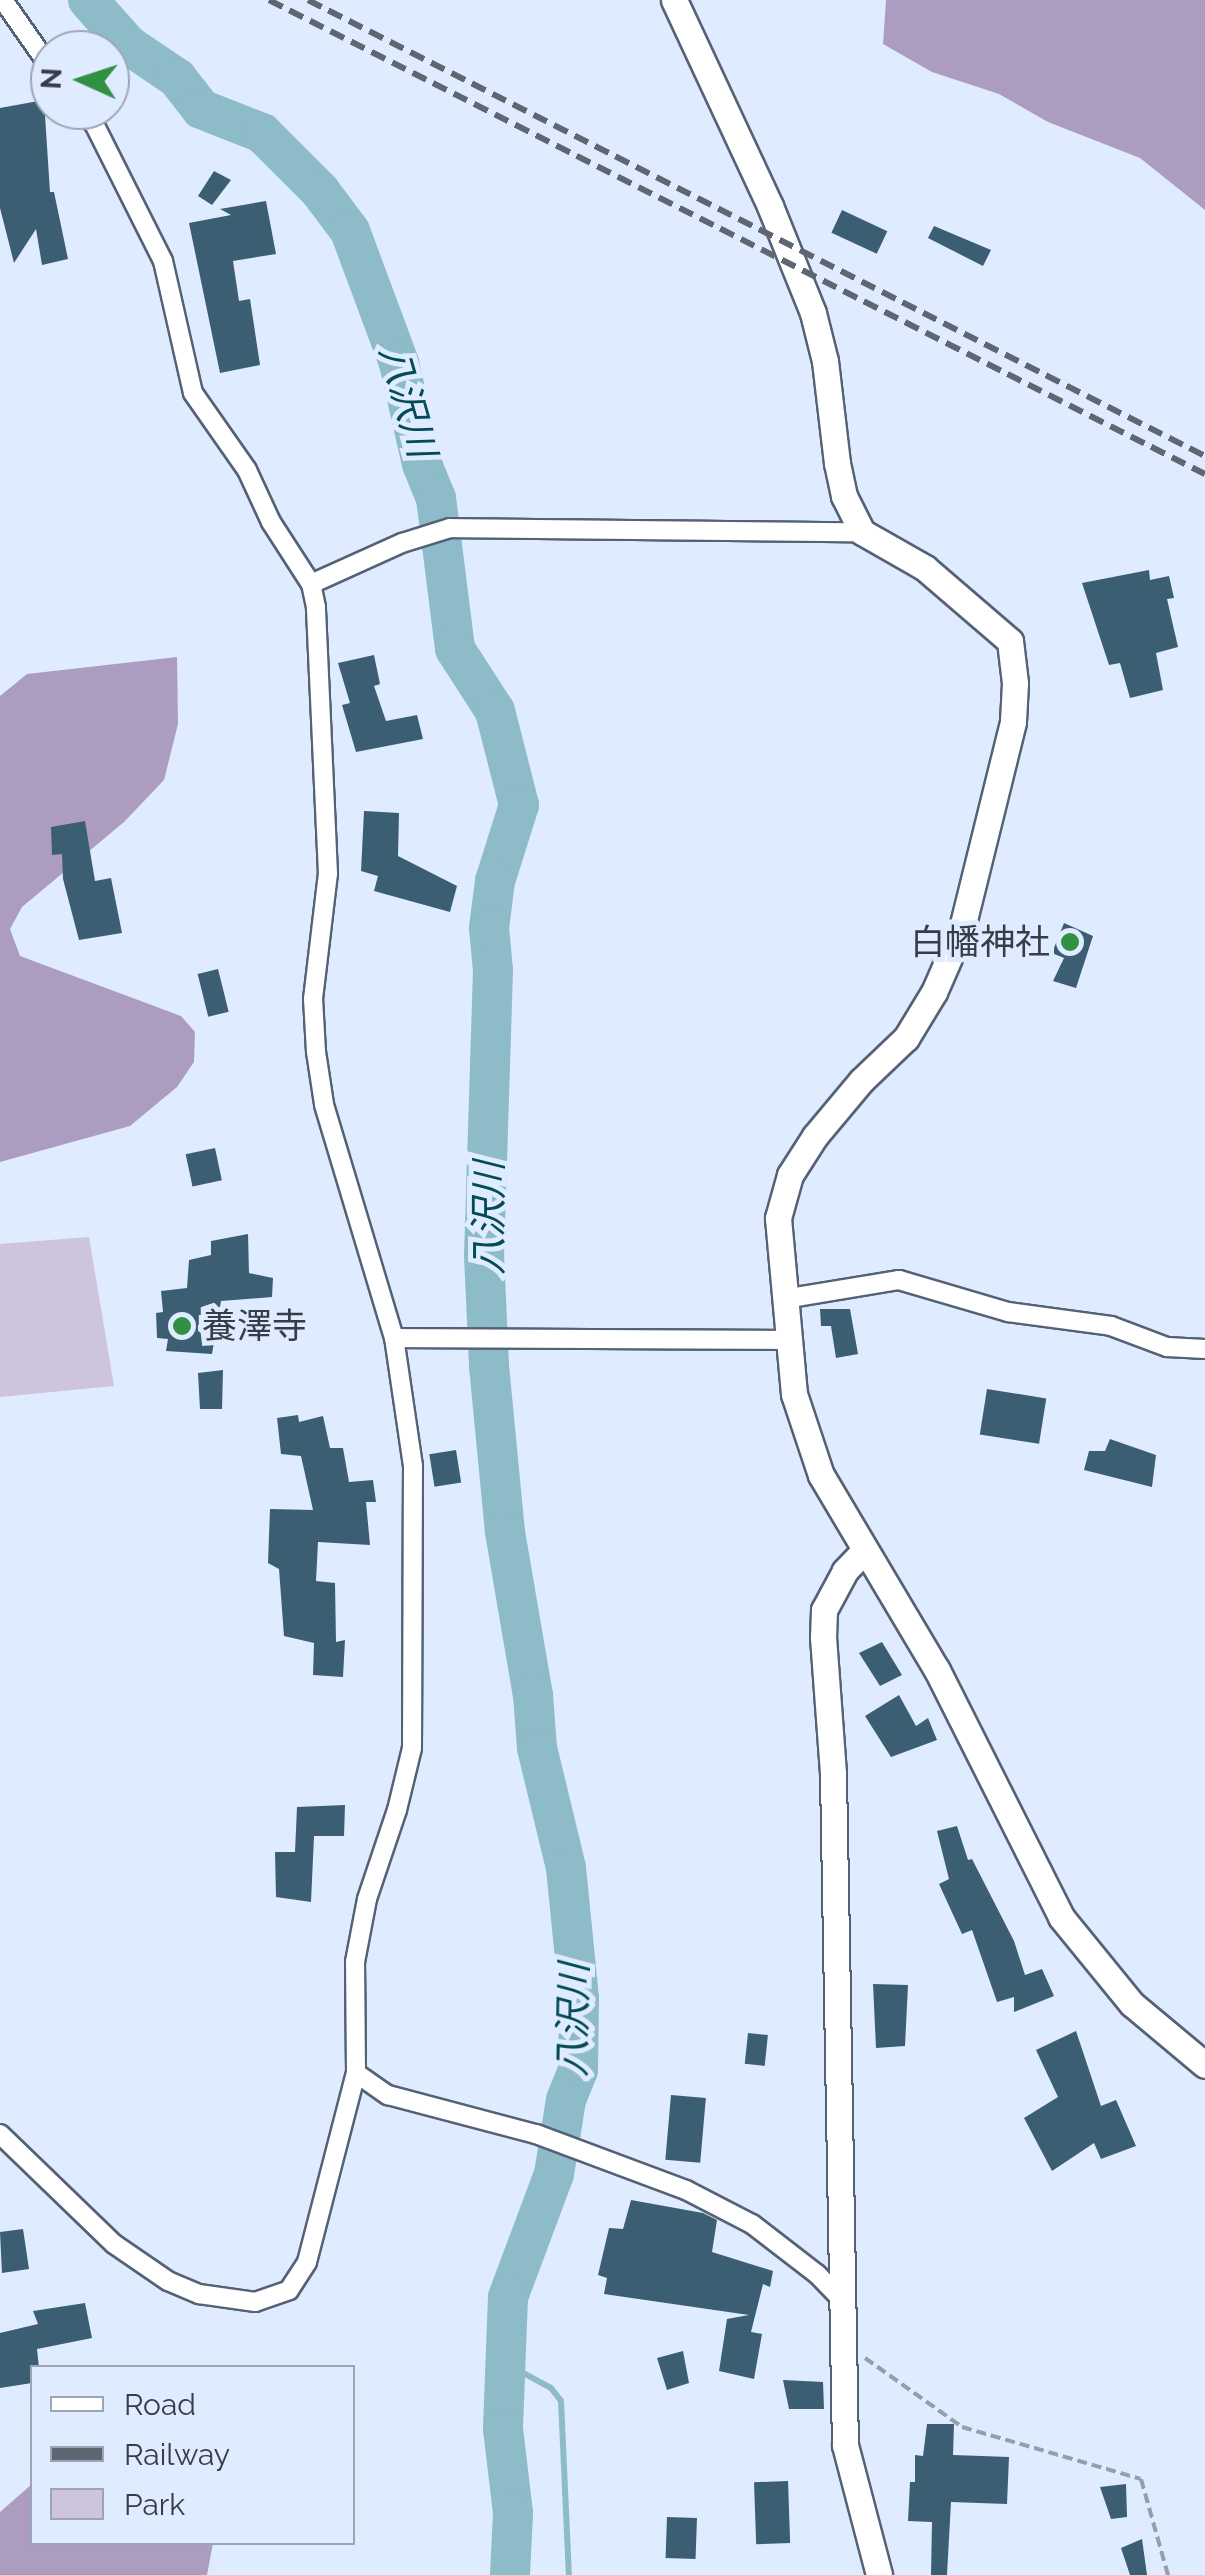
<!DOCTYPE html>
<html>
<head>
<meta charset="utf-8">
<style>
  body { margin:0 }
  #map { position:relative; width:1205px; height:2575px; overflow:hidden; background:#dfebfe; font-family:Raleway,"Noto Sans JP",sans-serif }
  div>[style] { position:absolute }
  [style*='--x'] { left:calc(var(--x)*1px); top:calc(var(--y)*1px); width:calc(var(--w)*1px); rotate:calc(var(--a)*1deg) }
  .green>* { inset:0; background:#cec4dc }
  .forest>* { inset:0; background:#ac9dc0 }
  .stream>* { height:6px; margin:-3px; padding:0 3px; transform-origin:3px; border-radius:3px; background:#8dbcc8 }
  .river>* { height:40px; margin:-20px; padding:0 20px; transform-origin:20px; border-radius:20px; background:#8dbcc8 }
  .building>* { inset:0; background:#3c5e73; transform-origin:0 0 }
  .path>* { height:4px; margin-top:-2px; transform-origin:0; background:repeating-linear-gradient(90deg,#959ead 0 10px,transparent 0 15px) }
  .roads { filter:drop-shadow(2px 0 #556276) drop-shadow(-2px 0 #556276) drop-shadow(0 2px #556276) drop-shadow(0 -2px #556276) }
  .street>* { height:18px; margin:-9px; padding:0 9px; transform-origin:9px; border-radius:9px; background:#fff }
  .secondary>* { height:25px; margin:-12.5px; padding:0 12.5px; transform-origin:12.5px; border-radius:12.5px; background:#fff }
  .rail>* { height:6px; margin-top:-3px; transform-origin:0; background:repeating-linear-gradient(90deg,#5e6671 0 15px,transparent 0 23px) }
  .dots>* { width:28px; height:28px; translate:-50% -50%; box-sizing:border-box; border:5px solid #dfebfe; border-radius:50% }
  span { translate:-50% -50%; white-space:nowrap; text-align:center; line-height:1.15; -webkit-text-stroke:10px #dfebfe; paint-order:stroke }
  .poi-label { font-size:35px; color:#373d46 }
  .right { translate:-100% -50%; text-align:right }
  .left { translate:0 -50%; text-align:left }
  .water-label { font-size:38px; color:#034b57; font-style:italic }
  .legend { position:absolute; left:30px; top:2365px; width:325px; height:180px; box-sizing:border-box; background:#dfebfe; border:2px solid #9ca5b4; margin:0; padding:12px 18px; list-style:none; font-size:30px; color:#373d46 }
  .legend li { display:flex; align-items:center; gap:20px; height:50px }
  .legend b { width:50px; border:2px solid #9ca5b4 }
  .north { position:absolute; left:30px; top:30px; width:100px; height:100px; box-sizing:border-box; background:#dfebfe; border:2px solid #9ca5b4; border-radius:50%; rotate:273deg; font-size:28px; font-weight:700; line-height:40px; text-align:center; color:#373d46 }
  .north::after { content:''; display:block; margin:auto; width:35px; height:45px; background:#329043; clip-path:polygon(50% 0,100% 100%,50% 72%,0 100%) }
</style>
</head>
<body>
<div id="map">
  <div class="green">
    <i style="clip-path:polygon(89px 1237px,114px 1386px,0 1397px,0 1244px)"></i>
  </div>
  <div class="forest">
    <i style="clip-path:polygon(886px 0,1205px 0,1205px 210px,1140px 158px,1048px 122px,999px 94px,932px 72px,883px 44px)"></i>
    <i style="clip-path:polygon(177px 657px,178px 724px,164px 780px,124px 822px,22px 907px,10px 929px,20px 956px,181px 1016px,195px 1032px,194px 1062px,177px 1087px,130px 1126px,0 1162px,0 696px,27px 674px)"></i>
    <i style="clip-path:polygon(32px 2484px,32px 2542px,213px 2543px,207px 2575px,0 2575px,0 2512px)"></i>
  </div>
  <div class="stream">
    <i style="--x:505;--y:2363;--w:52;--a:28.5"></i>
    <i style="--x:551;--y:2388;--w:16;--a:52"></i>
    <i style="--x:561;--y:2401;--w:174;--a:87.4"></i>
  </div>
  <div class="river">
    <i style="--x:88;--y:0;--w:60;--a:48.4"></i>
    <i style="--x:128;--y:45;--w:59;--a:34"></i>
    <i style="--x:177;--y:78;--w:39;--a:52"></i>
    <i style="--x:201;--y:109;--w:66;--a:21.5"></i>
    <i style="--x:262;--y:133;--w:82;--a:45"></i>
    <i style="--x:320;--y:191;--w:50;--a:53.1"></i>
    <i style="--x:350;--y:231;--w:141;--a:69.6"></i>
    <i style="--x:399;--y:363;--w:104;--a:77.2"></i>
    <i style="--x:422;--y:464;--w:37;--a:68"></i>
    <i style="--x:436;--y:498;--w:152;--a:82.8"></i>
    <i style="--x:455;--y:649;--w:74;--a:57.2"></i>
    <i style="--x:495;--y:711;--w:97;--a:75.7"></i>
    <i style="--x:519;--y:805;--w:80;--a:107.5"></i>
    <i style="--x:495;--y:881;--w:47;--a:97.3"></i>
    <i style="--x:489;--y:928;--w:42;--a:84.6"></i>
    <i style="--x:493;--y:970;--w:285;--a:91.8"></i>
    <i style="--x:484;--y:1255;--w:111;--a:87.4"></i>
    <i style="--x:489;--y:1366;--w:167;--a:84.5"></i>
    <i style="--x:505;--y:1532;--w:165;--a:80.3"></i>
    <i style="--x:533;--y:1695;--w:53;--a:85.7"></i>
    <i style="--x:537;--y:1748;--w:123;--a:76.4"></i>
    <i style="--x:566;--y:1868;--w:131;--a:84.3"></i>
    <i style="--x:579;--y:1998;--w:72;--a:90.8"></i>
    <i style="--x:578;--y:2070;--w:32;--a:112"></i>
    <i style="--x:566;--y:2100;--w:75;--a:99.2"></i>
    <i style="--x:554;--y:2174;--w:131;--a:110.5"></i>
    <i style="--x:508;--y:2297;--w:132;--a:92.2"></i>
    <i style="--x:503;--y:2429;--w:85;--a:83.2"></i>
    <i style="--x:513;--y:2513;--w:62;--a:92.8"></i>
  </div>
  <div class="building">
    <i style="clip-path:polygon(44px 100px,50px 192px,54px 192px,68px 259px,42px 265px,36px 229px,14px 263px,0 208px,0 108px)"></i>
    <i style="clip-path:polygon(214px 171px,231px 180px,212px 205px,198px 196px)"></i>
    <i style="clip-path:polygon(266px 201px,276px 254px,233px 261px,239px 301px,250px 299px,260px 365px,220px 373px,189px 223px,231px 215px,220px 209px)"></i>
    <i style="left:842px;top:210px;width:50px;height:25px;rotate:25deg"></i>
    <i style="clip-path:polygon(934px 226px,991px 250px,983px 266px,928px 238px)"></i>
    <i style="clip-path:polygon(1149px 570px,1150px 580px,1169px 576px,1174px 598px,1167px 599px,1178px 647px,1156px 653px,1163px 690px,1130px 698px,1120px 663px,1109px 665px,1082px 583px)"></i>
    <i style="clip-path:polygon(374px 655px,380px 684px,374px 686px,386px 721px,417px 715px,423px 739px,356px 752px,342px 705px,350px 703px,338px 663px)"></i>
    <i style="clip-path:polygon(364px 811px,399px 813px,398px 856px,457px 886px,450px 912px,374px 891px,378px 876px,361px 871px)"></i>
    <i style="clip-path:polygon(85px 821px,95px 881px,111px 878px,122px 933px,79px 940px,63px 879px,62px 854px,52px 855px,51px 827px)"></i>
    <i style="clip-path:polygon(1064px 923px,1093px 936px,1076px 988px,1053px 981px,1064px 958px,1052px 953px)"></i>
    <i style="left:218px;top:969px;width:44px;height:21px;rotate:76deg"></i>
    <i style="left:215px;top:1148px;width:33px;height:30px;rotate:78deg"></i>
    <i style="clip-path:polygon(248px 1234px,249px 1273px,273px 1278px,272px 1297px,221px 1301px,212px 1354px,166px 1351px,168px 1339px,157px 1338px,156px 1313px,163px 1312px,161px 1291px,187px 1288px,189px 1260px,211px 1255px,211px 1241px)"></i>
    <i style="clip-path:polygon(820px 1309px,850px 1309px,858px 1354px,836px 1358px,831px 1326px,821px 1326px)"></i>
    <i style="clip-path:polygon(223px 1370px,222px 1409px,200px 1409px,198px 1373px)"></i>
    <i style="left:987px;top:1389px;width:60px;height:46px;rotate:9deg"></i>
    <i style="clip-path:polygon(298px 1415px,299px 1422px,323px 1416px,330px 1448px,343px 1448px,349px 1482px,373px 1480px,376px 1502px,366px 1502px,370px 1545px,318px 1542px,316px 1581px,335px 1583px,336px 1642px,345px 1640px,343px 1677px,313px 1675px,314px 1643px,284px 1636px,279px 1569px,268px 1563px,270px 1509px,313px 1510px,301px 1456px,281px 1454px,277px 1418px)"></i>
    <i style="clip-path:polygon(1110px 1439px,1156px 1455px,1152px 1487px,1084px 1470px,1089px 1451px,1105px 1451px)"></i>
    <i style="left:456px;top:1450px;width:33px;height:27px;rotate:81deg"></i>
    <i style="clip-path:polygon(882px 1642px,902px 1675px,880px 1686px,859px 1653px)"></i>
    <i style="clip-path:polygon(899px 1695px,916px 1726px,928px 1718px,937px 1740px,891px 1757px,865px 1716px)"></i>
    <i style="clip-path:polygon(345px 1805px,344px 1836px,314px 1836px,311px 1902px,276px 1897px,275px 1852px,295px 1852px,297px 1807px)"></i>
    <i style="clip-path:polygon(957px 1826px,968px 1860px,972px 1859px,1014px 1941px,1025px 1975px,1042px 1969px,1054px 1996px,1014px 2012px,1014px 1997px,997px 2002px,972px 1930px,962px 1934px,939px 1884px,949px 1879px,937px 1831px)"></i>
    <i style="clip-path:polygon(873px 1984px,908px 1985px,905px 2046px,876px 2048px)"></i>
    <i style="clip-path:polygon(1076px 2031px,1101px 2106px,1116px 2100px,1136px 2146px,1101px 2159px,1094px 2143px,1052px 2171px,1024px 2118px,1058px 2097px,1036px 2050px)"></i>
    <i style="left:748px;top:2033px;width:20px;height:31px;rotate:6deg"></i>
    <i style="left:671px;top:2095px;width:35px;height:65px;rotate:5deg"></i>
    <i style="clip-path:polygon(631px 2200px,703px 2213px,717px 2220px,712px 2252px,773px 2271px,770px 2287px,763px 2284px,751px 2332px,762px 2334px,754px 2379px,719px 2371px,727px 2319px,749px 2315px,604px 2294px,607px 2278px,598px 2275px,609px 2228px,623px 2229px)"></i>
    <i style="clip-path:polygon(23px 2229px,29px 2269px,2px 2273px,0 2232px)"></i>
    <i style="clip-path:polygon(85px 2303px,92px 2338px,37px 2349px,39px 2368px,32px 2368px,32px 2383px,0 2388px,0 2333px,38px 2324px,33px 2311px)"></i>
    <i style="clip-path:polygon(683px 2351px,689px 2383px,667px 2390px,657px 2358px)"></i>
    <i style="clip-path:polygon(783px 2380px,823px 2382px,824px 2409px,789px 2409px)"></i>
    <i style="clip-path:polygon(927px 2424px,954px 2424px,953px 2455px,1009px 2457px,1007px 2504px,951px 2502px,947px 2575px,931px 2575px,932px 2522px,908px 2521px,910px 2482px,915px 2482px,915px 2455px,923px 2456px)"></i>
    <i style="left:788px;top:2481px;width:62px;height:34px;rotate:88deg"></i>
    <i style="clip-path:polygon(1126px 2484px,1127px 2517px,1111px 2519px,1100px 2487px)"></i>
    <i style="left:667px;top:2517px;width:30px;height:41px;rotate:2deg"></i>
    <i style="clip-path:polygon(1142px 2539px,1147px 2575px,1130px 2575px,1121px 2548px)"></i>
  </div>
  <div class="path">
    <i style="--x:865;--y:2358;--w:119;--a:35.4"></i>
    <i style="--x:962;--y:2427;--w:186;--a:16.2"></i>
    <i style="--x:1141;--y:2479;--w:100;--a:74.3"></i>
  </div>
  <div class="roads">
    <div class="street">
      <i style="--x:3;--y:0;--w:82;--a:55"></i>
      <i style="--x:311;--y:584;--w:100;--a:-24.3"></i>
      <i style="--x:402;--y:543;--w:50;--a:-17.4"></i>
      <i style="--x:450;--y:528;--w:412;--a:0.6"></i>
      <i style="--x:784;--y:1299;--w:117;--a:-9.4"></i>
      <i style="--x:899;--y:1280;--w:114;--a:16.4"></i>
      <i style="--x:1008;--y:1312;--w:104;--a:7.7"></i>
      <i style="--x:1111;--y:1326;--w:60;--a:20.6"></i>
      <i style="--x:1167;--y:1347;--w:38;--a:3"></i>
      <i style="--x:394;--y:1338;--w:393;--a:0.3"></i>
      <i style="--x:356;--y:2073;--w:39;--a:35"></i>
      <i style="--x:388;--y:2095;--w:153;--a:14.8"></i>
      <i style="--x:536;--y:2134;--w:160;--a:20.5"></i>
      <i style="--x:686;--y:2190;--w:74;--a:27.3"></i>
      <i style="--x:752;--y:2224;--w:82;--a:37.6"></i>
      <i style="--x:817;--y:2274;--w:33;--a:46"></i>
      <i style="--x:0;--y:2134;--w:158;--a:44"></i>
      <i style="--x:114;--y:2244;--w:65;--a:34.4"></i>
      <i style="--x:168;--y:2281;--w:34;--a:23"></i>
      <i style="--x:199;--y:2294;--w:57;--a:8.1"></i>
      <i style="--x:255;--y:2302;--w:36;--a:-19"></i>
      <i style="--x:289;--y:2290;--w:33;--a:-57"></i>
      <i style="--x:307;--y:2262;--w:195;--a:-75.5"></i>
      <i style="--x:356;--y:2073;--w:111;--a:-90.5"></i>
      <i style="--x:355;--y:1962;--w:64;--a:-79.2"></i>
      <i style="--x:367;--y:1899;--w:94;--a:-71.4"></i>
      <i style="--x:397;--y:1810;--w:64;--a:-76.4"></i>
      <i style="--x:412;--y:1748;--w:282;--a:-89.8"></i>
      <i style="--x:413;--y:1466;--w:129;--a:-98.4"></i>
      <i style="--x:394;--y:1338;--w:244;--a:-106.7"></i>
      <i style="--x:324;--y:1104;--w:53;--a:-98.7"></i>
      <i style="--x:316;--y:1052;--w:53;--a:-93.2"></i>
      <i style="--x:313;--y:999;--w:126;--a:-83.2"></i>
      <i style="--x:328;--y:874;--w:267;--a:-92.6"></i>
      <i style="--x:316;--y:607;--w:24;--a:-102"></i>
      <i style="--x:311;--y:584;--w:74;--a:-122.8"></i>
      <i style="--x:271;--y:522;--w:57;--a:-114.8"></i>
      <i style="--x:247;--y:470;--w:94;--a:-125"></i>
      <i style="--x:193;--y:393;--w:135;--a:-102.8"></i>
      <i style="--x:163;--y:261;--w:153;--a:-116.7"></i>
      <i style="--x:94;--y:124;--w:18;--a:-131"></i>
    </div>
    <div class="secondary">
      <i style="--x:674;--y:0;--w:227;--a:65"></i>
      <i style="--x:770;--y:206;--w:115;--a:68.1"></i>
      <i style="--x:813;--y:313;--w:49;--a:76"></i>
      <i style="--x:825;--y:361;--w:103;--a:83.3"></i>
      <i style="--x:837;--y:463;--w:34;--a:78"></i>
      <i style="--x:844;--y:496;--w:40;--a:63.4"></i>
      <i style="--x:862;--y:532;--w:73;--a:29.7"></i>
      <i style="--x:925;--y:568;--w:112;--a:40.7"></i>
      <i style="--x:1010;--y:641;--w:42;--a:83.2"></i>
      <i style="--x:1015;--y:683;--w:39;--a:93"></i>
      <i style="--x:1013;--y:722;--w:212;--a:103.9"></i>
      <i style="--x:962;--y:928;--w:70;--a:113.6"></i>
      <i style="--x:934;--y:992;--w:54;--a:121.3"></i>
      <i style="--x:906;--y:1038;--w:62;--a:136.3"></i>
      <i style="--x:861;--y:1081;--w:72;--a:129.9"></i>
      <i style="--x:815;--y:1136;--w:46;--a:122.7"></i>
      <i style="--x:790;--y:1175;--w:45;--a:105.6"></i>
      <i style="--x:778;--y:1218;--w:177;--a:84.8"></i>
      <i style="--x:794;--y:1394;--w:85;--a:71.6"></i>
      <i style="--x:821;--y:1475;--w:227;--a:59.3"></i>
      <i style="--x:937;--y:1670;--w:276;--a:63.3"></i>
      <i style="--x:1061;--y:1917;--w:112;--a:50.8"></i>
      <i style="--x:1132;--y:2004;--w:95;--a:39.9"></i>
      <i style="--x:864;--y:1551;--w:28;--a:134"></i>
      <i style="--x:845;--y:1571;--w:44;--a:118.3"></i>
      <i style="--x:824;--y:1610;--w:27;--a:92"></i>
      <i style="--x:823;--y:1637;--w:137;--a:85.8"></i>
      <i style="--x:833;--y:1774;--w:671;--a:88.98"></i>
      <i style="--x:845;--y:2445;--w:134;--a:75.3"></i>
    </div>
  </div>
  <div class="rail">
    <i style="--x:269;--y:0;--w:1049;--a:26.86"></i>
    <i style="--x:308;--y:0;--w:1006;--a:26.95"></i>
  </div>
  <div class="dots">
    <i style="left:1070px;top:942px;background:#329043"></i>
    <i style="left:182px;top:1326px;background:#329043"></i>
  </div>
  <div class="poi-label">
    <span class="right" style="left:1050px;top:942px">白幡神社</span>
    <span class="left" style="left:202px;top:1326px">養澤寺</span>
  </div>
  <div class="water-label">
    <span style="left:408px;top:401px;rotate:74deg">八沢川</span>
    <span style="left:489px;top:1218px;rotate:-90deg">八沢川</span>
    <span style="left:573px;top:2020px;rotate:-89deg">八沢川</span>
  </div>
  <ul class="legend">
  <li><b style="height:12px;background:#fff"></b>Road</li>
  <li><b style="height:12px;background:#5e6671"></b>Railway</li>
  <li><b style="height:28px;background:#cec4dc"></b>Park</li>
  </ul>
  <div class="north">N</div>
</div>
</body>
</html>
